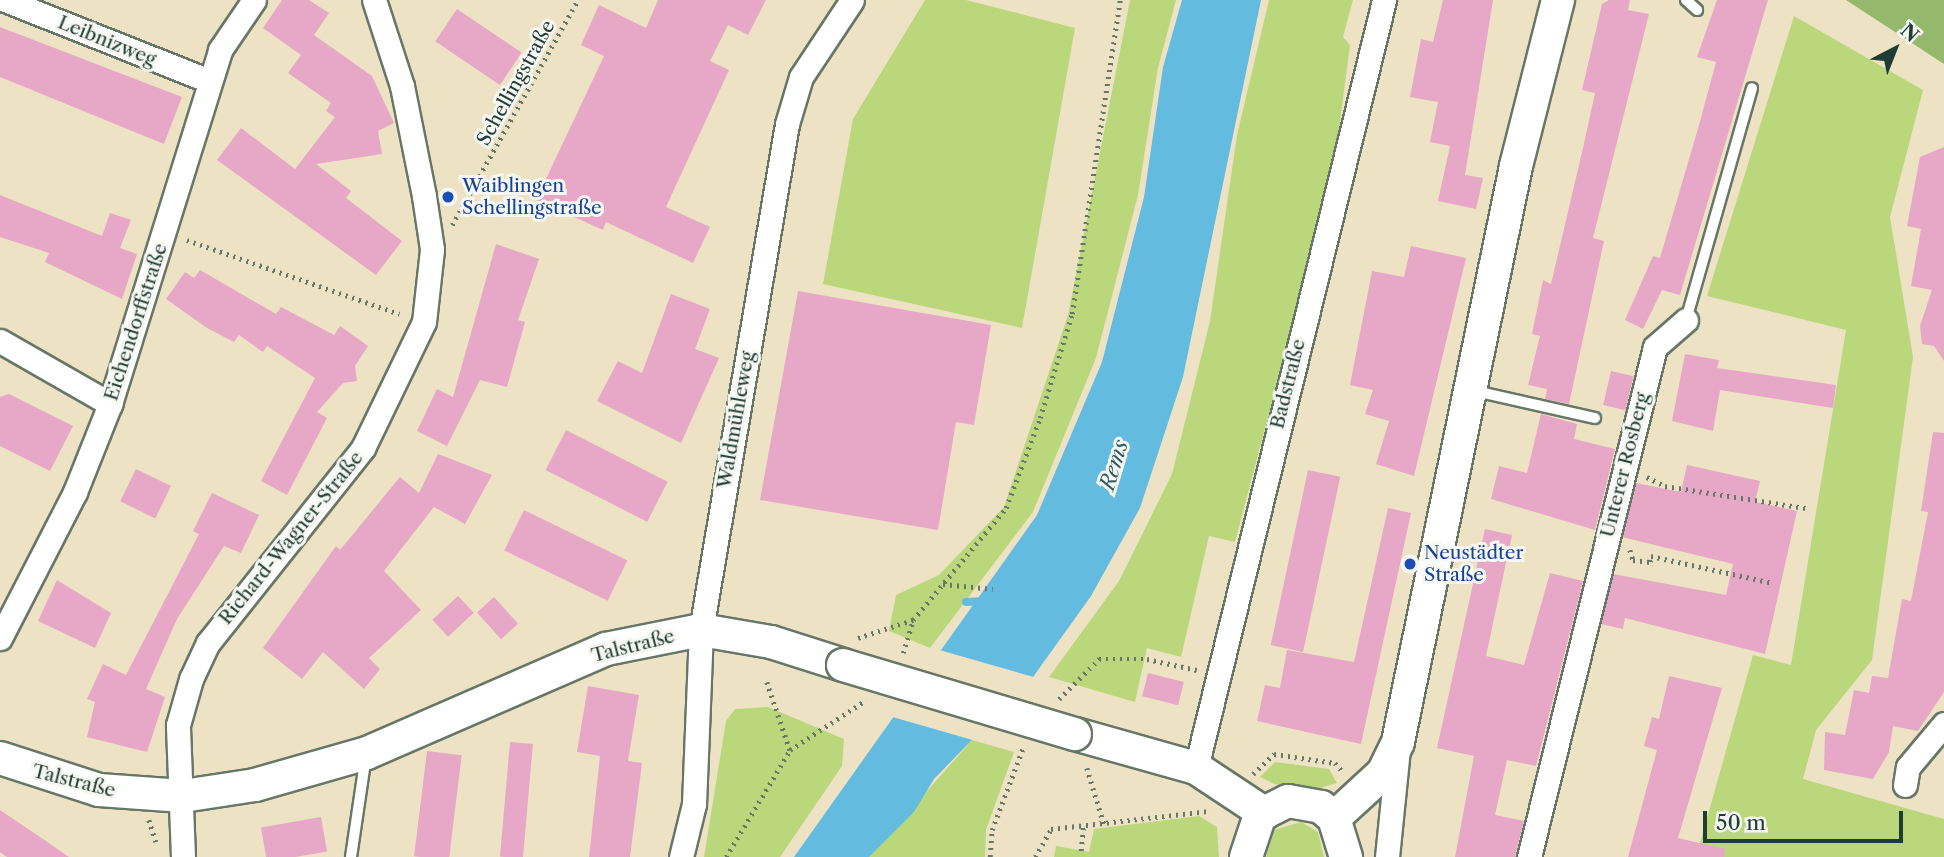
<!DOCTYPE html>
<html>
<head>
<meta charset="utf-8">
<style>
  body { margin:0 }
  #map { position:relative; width:1944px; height:857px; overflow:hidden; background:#eee2c5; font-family:"Libre Caslon Text",serif }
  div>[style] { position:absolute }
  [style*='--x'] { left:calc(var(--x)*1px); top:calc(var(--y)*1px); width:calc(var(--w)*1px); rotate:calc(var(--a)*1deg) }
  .green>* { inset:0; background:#bbd77c }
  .forest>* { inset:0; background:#94b86c }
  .water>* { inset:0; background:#63bbe0 }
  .pier>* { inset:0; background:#eee2c5 }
  .stream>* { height:8px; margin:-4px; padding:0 4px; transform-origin:4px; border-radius:4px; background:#63bbe0 }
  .building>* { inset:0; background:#e6a8c6; transform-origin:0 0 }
  .path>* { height:4.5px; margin-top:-2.25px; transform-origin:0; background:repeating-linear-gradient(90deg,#677767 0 2px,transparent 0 7px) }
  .roads { filter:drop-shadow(2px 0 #677767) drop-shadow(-2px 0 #677767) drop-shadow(0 2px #677767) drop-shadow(0 -2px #677767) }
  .lane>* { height:10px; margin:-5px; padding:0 5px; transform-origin:5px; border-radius:5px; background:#fff }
  .street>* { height:23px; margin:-11.5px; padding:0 11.5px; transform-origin:11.5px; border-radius:11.5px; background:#fff }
  .secondary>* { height:32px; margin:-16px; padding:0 16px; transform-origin:16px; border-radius:16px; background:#fff }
  .bridges { filter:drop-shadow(2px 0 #677767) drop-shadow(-2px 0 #677767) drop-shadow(0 2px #677767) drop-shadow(0 -2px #677767) }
  .secondary-bridge>* { height:32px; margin:-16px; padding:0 16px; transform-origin:16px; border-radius:16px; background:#fff }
  .dots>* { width:19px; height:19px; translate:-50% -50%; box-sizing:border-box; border:4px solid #f6f6f2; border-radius:50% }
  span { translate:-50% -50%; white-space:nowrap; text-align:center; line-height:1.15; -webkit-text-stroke:6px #f6f6f2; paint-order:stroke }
  .street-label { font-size:19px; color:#1f3d34 }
  .transit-label { font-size:19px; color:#164399 }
  .left { translate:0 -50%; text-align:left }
  .water-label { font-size:21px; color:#305c5f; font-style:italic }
  .north { position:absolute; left:1860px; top:14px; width:70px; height:70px; -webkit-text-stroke:5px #f6f6f2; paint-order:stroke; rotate:42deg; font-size:19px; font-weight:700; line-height:28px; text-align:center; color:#1f3d34 }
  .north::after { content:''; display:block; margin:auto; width:24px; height:32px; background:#1f3d34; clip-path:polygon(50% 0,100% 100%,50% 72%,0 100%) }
  .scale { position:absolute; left:1703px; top:811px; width:200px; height:32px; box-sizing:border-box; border:4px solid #1f3d34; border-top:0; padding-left:9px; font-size:21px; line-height:24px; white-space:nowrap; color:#1f3d34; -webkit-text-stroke:5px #f6f6f2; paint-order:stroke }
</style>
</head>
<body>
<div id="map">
  <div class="green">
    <i style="clip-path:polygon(925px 0,966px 0,1075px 28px,1022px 328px,823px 284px,853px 119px)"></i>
    <i style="clip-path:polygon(1130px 0,1176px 0,1158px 68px,1138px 195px,1096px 358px,1033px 512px,930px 648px,889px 631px,896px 595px,939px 575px,1004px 507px,1068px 315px)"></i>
    <i style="clip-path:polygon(1269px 0,1353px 0,1343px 37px,1350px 45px,1334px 167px,1235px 542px,1209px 536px,1181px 657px,1147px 648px,1135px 702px,1049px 677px,1119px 581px,1172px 474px,1210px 321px,1237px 135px)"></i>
    <i style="clip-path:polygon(1794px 16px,1923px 90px,1890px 217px,1913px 357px,1872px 660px,1816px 730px,1803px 779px,1944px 819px,1944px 857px,1696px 857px,1753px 655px,1791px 665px,1846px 330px,1707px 296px)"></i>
    <i style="clip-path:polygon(768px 707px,844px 739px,842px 766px,780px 857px,704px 857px,726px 721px,735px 709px)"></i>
    <i style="clip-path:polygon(972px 740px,1014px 752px,986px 830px,985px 857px,869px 857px)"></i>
    <i style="clip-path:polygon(1275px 762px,1329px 769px,1337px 783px,1317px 789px,1274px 784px,1260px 777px)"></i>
    <i style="clip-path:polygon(1199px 816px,1217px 827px,1219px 857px,1054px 857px,1056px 846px,1089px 852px,1094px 829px)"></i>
    <i style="clip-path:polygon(1301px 822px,1318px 832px,1324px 857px,1266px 857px,1274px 830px)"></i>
  </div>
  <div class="forest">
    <i style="clip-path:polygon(1846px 0,1944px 0,1944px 64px)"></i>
  </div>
  <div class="water">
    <i style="clip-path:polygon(1182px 0,1261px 0,1183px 377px,1140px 508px,1091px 596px,1033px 677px,934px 779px,914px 812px,869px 857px,794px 857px,1037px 515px,1102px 362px,1144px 197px,1163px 67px)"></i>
  </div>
  <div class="pier">
    <i style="clip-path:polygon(936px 649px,1037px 678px,976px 741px,889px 716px)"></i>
  </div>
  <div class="stream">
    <i style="--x:966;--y:602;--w:18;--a:-3"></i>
  </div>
  <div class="building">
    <i style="clip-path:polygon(282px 0,309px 0,329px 13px,314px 35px,372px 76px,394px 123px,378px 131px,382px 154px,316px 164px,351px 191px,346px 198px,402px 241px,376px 275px,217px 160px,241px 128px,295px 169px,335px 117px,326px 111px,331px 103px,288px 73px,301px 55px,263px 28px)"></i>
    <i style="clip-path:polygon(658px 0,766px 0,748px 35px,728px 25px,710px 61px,729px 70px,666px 207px,710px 227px,693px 263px,606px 222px,603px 230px,536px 200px,604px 56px,581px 45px,599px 5px,646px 28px)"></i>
    <i style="clip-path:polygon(1443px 0,1493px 0,1465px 175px,1483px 178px,1476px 209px,1438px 201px,1450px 146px,1430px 142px,1438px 102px,1410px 97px,1421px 39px,1433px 42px)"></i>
    <i style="clip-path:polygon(1609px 0,1630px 0,1628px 10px,1649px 14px,1593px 238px,1604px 241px,1569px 404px,1545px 399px,1547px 389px,1528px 385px,1540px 336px,1532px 334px,1543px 280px,1551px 284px,1583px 148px,1595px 93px,1582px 90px,1602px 4px)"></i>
    <i style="clip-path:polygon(1717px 0,1768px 0,1680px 295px,1662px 290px,1643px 329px,1625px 320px,1653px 256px,1660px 258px,1699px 125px,1716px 62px,1697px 57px)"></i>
    <i style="left:457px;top:9px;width:78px;height:39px;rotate:34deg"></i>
    <i style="clip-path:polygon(0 27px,182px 97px,164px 144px,0 77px)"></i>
    <i style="clip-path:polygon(1944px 147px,1944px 361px,1934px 346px,1922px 344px,1920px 326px,1932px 290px,1911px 286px,1921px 229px,1907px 226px,1920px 157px)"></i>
    <i style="clip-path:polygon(0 195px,102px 236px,110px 213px,131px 220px,120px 248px,137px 254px,122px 299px,45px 262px,49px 253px,0 237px)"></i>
    <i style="clip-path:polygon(496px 244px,539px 259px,518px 320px,525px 322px,507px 387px,480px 380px,447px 446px,417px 431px,437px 389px,453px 397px)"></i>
    <i style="clip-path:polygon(1411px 246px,1466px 258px,1414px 476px,1376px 464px,1389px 421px,1365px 414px,1373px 390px,1350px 385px,1372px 271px,1404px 277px)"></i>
    <i style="clip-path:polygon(200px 270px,276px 314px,281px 307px,334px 335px,340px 326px,368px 346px,355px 366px,357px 381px,343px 383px,317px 412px,327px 418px,287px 495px,261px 481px,315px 378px,267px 346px,263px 352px,239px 335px,234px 342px,207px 328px,166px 299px,185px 272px,194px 278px)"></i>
    <i style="clip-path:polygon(798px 291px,991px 325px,974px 425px,956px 422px,938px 530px,760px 500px)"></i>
    <i style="clip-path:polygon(671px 294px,710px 309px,695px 349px,719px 358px,681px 443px,597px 401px,618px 361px,642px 373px)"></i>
    <i style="clip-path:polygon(1685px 354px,1719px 360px,1717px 368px,1836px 385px,1833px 408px,1720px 390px,1713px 431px,1672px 421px)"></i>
    <i style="left:1611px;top:371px;width:23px;height:35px;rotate:13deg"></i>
    <i style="clip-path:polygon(9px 394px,73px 426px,50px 471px,0 446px,0 397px)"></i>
    <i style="clip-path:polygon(1541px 414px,1577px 424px,1574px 439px,1615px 449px,1595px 530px,1491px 499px,1499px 466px,1527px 473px)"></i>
    <i style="left:566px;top:430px;width:114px;height:45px;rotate:27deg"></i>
    <i style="clip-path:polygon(1933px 432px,1944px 433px,1944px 692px,1918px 731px,1893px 726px,1889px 752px,1873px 779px,1824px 770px,1825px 732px,1845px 735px,1854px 690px,1869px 693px,1872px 676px,1888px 678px,1902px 599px,1911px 601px,1928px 512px,1921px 511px)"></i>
    <i style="clip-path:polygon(438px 454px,492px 475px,465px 524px,434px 507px,384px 571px,421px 610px,369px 658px,380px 669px,364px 689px,323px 652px,302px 679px,263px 648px,336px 546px,340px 550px,400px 477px,419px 493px)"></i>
    <i style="clip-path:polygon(1687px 465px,1760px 481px,1755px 502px,1797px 511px,1765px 654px,1625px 618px,1623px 629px,1601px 624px,1613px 574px,1726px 595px,1733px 564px,1622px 537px,1636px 483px,1681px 492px)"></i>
    <i style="left:136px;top:469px;width:39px;height:36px;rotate:26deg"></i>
    <i style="left:1308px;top:470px;width:33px;height:179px;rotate:12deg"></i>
    <i style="clip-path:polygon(212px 493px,259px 515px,241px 553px,224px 546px,177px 619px,146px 689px,165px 697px,147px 752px,87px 737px,95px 702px,87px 699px,103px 664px,126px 675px,199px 534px,193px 531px)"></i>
    <i style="clip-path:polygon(1388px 508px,1411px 513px,1361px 744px,1257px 721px,1265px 685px,1280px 688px,1287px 650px,1354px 662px)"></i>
    <i style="left:524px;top:510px;width:115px;height:45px;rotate:26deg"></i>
    <i style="clip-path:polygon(1485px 529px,1512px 535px,1486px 656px,1524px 665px,1550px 573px,1583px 581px,1536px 766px,1507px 760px,1495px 815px,1524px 821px,1515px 857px,1455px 857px,1474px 756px,1437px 748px)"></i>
    <i style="clip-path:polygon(57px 580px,111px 613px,95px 648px,38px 621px)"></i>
    <i style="left:458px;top:596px;width:23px;height:35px;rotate:47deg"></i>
    <i style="left:494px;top:597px;width:36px;height:23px;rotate:48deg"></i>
    <i style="left:1148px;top:673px;width:37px;height:24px;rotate:14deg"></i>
    <i style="clip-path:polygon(1669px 676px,1722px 688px,1678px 838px,1725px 849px,1724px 857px,1628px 857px,1657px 750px,1644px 746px,1652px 717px,1659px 719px)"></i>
    <i style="clip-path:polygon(588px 686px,639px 695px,628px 761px,642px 763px,630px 857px,589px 857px,600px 756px,577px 752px)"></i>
    <i style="left:510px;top:742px;width:23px;height:115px;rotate:5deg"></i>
    <i style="left:427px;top:751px;width:35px;height:106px;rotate:7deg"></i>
    <i style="clip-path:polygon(0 810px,40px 837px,69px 857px,7px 857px,0 852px)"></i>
    <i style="left:321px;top:817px;width:35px;height:61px;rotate:80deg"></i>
  </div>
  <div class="path">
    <i style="--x:452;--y:225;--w:258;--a:-60.8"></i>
    <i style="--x:187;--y:240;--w:225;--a:19.2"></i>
    <i style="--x:1647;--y:477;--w:20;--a:27"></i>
    <i style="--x:1665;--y:486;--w:143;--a:8.9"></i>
    <i style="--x:1630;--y:550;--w:10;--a:73"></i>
    <i style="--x:1633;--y:560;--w:17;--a:7"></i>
    <i style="--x:1650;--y:562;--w:6;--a:-81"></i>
    <i style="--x:1651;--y:556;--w:125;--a:12.5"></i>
    <i style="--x:943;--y:584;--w:50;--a:5.7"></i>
    <i style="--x:858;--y:638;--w:58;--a:-18.1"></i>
    <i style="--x:903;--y:653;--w:34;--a:-73"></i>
    <i style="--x:913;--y:620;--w:146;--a:-50.3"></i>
    <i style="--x:1006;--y:508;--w:96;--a:-69.3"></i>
    <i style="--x:1040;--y:418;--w:109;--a:-72.9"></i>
    <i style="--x:1072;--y:314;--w:318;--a:-81.3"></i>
    <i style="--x:767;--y:682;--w:72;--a:71.3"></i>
    <i style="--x:1059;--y:699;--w:57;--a:-45"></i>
    <i style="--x:1099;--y:659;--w:48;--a:0"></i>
    <i style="--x:1147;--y:659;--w:51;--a:12.4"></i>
    <i style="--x:1087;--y:768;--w:59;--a:73.1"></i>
    <i style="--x:1253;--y:774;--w:29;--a:-44"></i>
    <i style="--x:1274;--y:754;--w:62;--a:8.4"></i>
    <i style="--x:1335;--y:763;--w:12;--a:48"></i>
    <i style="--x:149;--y:820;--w:23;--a:72"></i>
    <i style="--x:1081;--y:851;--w:25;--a:-85"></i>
    <i style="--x:726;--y:857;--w:125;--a:-59.1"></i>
    <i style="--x:790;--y:750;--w:91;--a:-33.3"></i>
    <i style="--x:990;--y:857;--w:27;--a:-86"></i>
    <i style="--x:992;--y:830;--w:88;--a:-69.3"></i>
    <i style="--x:1035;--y:857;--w:32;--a:-60"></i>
    <i style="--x:1051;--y:829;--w:160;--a:-6.5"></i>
  </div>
  <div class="roads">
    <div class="lane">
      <i style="--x:1686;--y:0;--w:15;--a:42"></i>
      <i style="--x:1686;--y:320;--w:241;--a:-74.1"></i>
      <i style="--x:1475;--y:391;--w:123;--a:12.7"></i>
      <i style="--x:351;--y:857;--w:102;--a:-81.6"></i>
    </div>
    <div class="street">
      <i style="--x:5;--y:0;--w:220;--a:21.6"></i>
      <i style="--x:0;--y:341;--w:127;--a:29.8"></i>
      <i style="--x:0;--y:638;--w:164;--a:-62.8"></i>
      <i style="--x:75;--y:492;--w:95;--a:-68.3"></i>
      <i style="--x:110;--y:404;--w:371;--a:-72.7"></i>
      <i style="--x:220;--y:50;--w:60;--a:-55.8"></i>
      <i style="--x:1196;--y:768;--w:791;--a:-76.24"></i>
      <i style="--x:1905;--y:785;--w:18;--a:-81"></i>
      <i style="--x:1908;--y:767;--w:56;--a:-50.1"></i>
      <i style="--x:183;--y:857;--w:132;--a:-92.2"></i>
      <i style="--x:178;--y:725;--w:48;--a:-74.2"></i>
      <i style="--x:191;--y:679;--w:40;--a:-65"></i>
      <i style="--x:208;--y:643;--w:249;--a:-51.5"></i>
      <i style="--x:363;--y:448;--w:140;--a:-64.2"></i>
      <i style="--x:424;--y:322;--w:73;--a:-83.7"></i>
      <i style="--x:432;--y:249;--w:54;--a:-98.6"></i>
      <i style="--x:424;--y:196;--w:112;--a:-101.3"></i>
      <i style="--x:402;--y:86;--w:90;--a:-108"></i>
      <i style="--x:681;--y:857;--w:55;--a:-76.2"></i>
      <i style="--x:694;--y:804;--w:174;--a:-87.7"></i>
      <i style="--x:701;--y:630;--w:513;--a:-80.35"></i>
      <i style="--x:787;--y:124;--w:49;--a:-73.4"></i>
      <i style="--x:801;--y:77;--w:92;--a:-56.5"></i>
      <i style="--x:1387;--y:857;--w:109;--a:-84.2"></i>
      <i style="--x:1529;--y:857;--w:525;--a:-76.12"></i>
      <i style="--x:1655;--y:347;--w:41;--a:-41.1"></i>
    </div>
    <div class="secondary">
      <i style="--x:1075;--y:734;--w:126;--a:15.7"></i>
      <i style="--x:1196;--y:768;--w:82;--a:33.5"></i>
      <i style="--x:0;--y:758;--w:104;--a:17.9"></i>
      <i style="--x:99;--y:790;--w:84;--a:4.1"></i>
      <i style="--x:183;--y:796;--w:73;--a:-8.7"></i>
      <i style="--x:255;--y:785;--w:116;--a:-15.9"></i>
      <i style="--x:367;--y:753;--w:261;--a:-23.5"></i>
      <i style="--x:606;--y:649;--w:97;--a:-11.3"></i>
      <i style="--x:701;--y:630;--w:71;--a:9.7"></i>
      <i style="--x:771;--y:642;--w:76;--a:17.7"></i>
      <i style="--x:1334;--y:818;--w:67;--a:-42.6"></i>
      <i style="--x:1383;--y:773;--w:34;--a:-64"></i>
      <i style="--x:1398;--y:742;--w:588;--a:-78.42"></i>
      <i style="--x:1516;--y:166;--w:171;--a:-75.8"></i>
      <i style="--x:1246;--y:857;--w:44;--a:-71.6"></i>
      <i style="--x:1260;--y:815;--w:31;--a:-27"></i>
      <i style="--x:1288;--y:801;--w:34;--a:10"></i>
      <i style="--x:1321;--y:807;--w:17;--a:40"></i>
      <i style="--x:1334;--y:818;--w:41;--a:72.9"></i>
    </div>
  </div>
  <div class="bridges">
    <div class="secondary-bridge">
      <i style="--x:843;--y:665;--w:242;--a:16.6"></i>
    </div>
  </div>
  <div class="dots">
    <i style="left:448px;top:197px;background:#1a4fb4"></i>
    <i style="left:1410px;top:564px;background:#1a4fb4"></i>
  </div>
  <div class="street-label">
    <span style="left:107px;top:41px;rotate:22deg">Leibnizweg</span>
    <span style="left:516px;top:83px;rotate:-61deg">Schellingstraße</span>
    <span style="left:136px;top:322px;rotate:-72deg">Eichendorffstraße</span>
    <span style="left:1288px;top:384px;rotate:-76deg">Badstraße</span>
    <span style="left:736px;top:420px;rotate:-80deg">Waldmühleweg</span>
    <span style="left:1625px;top:465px;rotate:-76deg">Unterer Rosberg</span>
    <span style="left:291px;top:538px;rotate:-51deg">Richard-Wagner-Straße</span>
    <span style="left:633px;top:646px;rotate:-14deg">Talstraße</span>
    <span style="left:74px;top:781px;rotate:14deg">Talstraße</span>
  </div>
  <div class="transit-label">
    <span class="left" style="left:462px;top:197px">Waiblingen<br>Schellingstraße</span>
    <span class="left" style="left:1424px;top:564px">Neustädter<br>Straße</span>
  </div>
  <div class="water-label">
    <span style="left:1114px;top:465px;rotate:-73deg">Rems</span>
  </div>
  <div class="north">N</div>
  <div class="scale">50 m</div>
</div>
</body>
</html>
